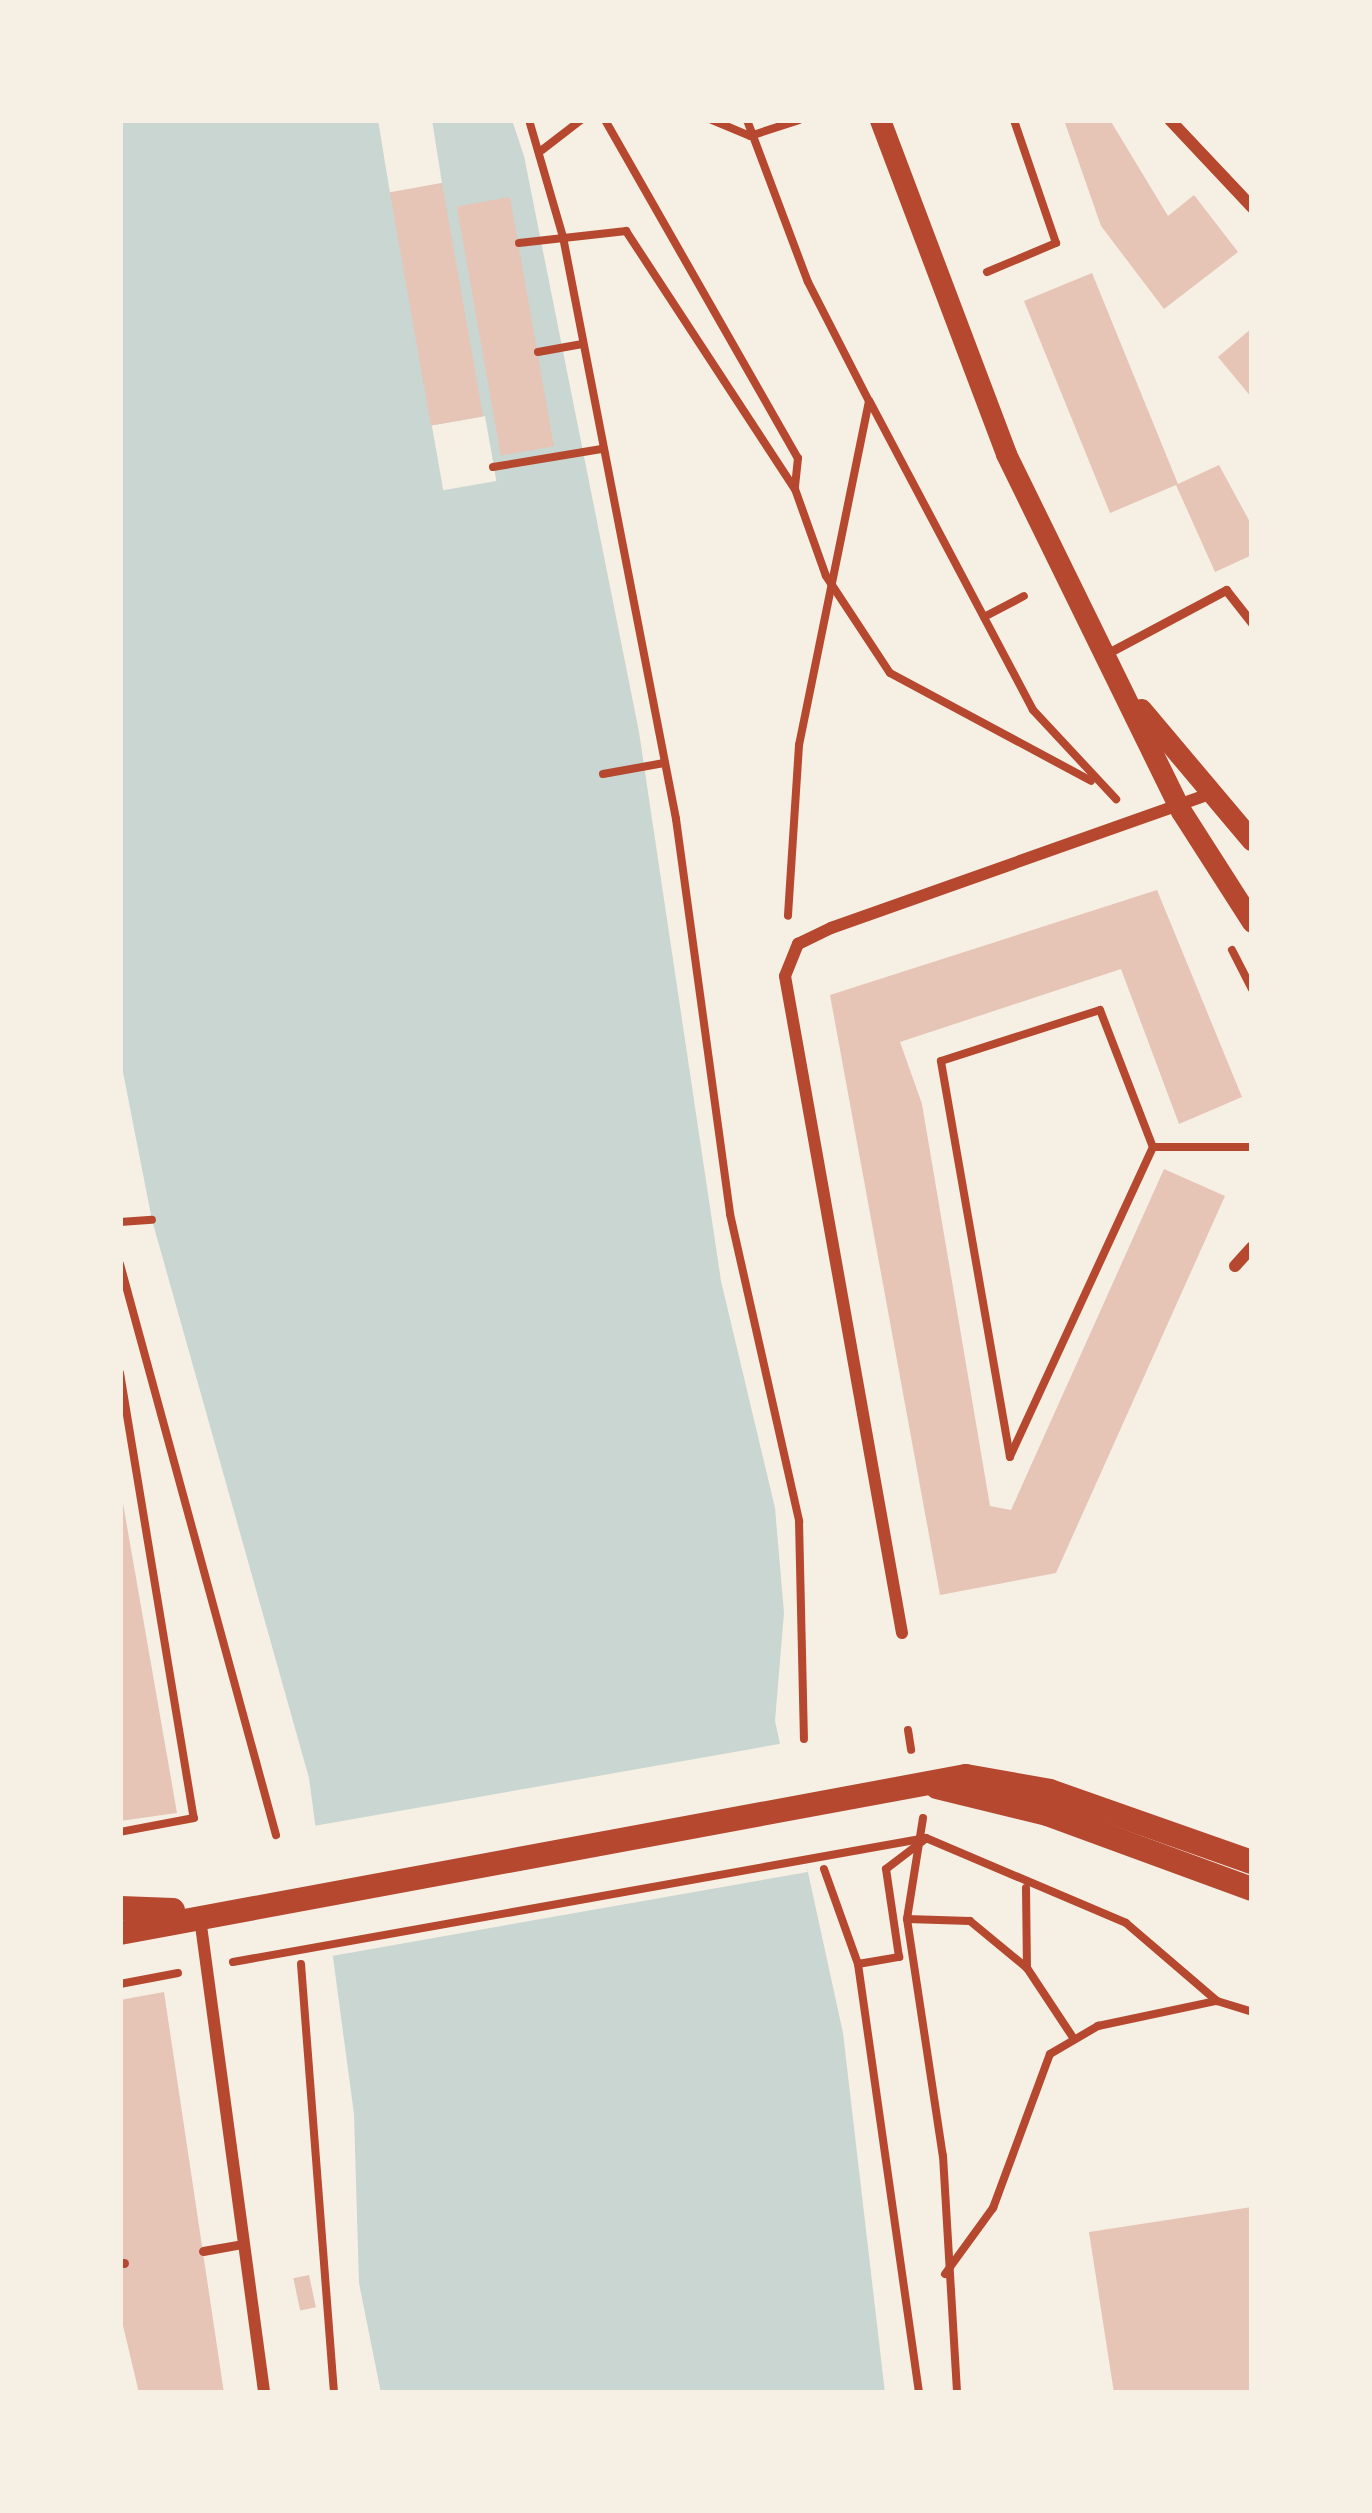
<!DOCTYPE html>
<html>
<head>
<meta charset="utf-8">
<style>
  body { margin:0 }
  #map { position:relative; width:1372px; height:2513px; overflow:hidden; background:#f6efe4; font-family:Barlow,sans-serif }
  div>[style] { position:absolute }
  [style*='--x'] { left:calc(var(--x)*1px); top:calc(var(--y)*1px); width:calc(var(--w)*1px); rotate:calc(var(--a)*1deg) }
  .water>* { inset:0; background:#c9d6d2 }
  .pier>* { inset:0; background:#f6efe4; transform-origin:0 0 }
  .building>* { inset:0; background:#e6c5b7; transform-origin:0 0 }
  .path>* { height:8px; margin:-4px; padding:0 4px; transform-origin:4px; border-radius:4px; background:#b5482f }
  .service>* { height:9px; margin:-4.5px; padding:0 4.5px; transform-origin:4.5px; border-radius:4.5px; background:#b5482f }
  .minor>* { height:12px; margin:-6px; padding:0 6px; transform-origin:6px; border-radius:6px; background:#b5482f }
  .tertiary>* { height:21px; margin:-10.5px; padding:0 10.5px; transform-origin:10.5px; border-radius:10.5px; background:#b5482f }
  .secondary>* { height:24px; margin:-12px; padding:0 12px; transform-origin:12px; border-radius:12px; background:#b5482f }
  span { translate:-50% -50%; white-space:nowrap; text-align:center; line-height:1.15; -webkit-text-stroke:12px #f6efe4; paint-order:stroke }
  .frame { position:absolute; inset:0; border:123px solid #f6efe4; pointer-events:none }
</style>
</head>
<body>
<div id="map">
  <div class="water">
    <i style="clip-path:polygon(120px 120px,512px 120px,524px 156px,639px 732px,721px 1281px,775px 1508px,784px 1613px,775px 1721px,843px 2033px,885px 2393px,381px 2393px,359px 2283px,354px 2114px,309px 1778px,152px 1220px,120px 1057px)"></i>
  </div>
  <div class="pier">
    <i style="clip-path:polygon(378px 120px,432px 120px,442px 183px,390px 193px)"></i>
    <i style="left:485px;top:416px;width:66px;height:54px;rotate:80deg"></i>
    <i style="left:785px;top:1743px;width:131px;height:483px;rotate:80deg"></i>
  </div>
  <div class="building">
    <i style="clip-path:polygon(1064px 120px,1110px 120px,1168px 216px,1194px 195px,1238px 252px,1164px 309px,1101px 226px)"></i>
    <i style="left:442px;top:183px;width:237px;height:53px;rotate:80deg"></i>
    <i style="left:510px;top:197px;width:253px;height:54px;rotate:80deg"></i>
    <i style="clip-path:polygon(1092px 273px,1178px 484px,1219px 465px,1252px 526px,1252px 555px,1215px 572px,1176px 485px,1110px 513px,1024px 301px)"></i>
    <i style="clip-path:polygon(1252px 328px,1252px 398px,1218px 357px)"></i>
    <i style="clip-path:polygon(1157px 890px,1242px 1097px,1179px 1124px,1121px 969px,900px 1042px,922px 1104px,990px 1506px,1011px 1510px,1164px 1169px,1225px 1196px,1056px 1573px,940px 1595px,830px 995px)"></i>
    <i style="clip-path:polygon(120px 1486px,177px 1813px,120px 1821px)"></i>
    <i style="clip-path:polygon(164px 1992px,224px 2393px,139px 2393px,120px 2313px,120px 2000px)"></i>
    <i style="clip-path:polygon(1252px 2207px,1252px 2393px,1114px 2393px,1089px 2232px)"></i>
    <i style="left:309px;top:2275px;width:33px;height:16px;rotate:78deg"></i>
  </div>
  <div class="path">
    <i style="--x:529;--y:120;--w:122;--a:73.8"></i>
    <i style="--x:563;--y:237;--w:593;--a:79.01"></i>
    <i style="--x:676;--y:819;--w:399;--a:82.2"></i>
    <i style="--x:730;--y:1214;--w:315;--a:77.3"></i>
    <i style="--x:799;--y:1521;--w:218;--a:88.7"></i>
    <i style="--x:605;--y:120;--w:389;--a:60.3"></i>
    <i style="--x:798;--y:458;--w:30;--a:96"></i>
    <i style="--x:712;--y:120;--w:41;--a:22.8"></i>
    <i style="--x:750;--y:136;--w:52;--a:-18.1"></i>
    <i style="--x:747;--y:120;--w:173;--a:69.4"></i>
    <i style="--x:808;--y:282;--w:134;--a:62.9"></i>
    <i style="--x:869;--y:401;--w:351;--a:101.5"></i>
    <i style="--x:799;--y:745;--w:171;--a:93.7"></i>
    <i style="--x:542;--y:150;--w:49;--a:-37.6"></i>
    <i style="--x:519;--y:243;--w:108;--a:-6.4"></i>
    <i style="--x:626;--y:231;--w:308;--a:56.8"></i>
    <i style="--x:795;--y:489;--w:92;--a:70.4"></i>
    <i style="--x:826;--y:576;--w:116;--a:56.6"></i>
    <i style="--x:890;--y:673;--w:228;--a:28.2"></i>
    <i style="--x:987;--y:272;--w:75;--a:-22.8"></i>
    <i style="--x:1056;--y:243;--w:130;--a:-108.9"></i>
    <i style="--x:538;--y:352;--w:45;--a:-10.3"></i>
    <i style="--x:870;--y:402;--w:348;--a:62.1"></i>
    <i style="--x:1033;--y:710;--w:122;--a:47"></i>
    <i style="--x:493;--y:467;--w:110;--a:-9.4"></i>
    <i style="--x:984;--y:617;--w:45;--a:-27.7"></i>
    <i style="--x:603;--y:774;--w:62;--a:-10.2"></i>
    <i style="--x:1232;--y:950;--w:44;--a:62.9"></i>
    <i style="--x:1153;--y:1147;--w:341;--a:114.8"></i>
    <i style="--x:1010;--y:1457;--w:402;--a:-99.9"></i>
    <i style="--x:941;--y:1061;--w:167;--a:-17.8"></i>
    <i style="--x:1100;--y:1010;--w:147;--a:68.9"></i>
    <i style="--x:1153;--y:1147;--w:99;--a:0"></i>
    <i style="--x:120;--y:1222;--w:32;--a:-4"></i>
    <i style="--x:120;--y:1264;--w:592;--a:74.72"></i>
    <i style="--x:120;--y:1373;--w:451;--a:80.6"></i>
    <i style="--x:194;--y:1818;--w:75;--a:169.3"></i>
    <i style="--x:908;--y:1730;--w:20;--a:81"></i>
    <i style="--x:923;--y:1818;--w:102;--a:99"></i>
    <i style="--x:907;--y:1919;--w:240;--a:81.4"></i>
    <i style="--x:943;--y:2156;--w:237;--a:86.6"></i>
    <i style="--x:824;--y:1869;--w:101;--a:70.3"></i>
    <i style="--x:858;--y:1964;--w:433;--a:81.9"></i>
    <i style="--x:1026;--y:1888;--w:80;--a:89.3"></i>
    <i style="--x:1027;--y:1968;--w:82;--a:56.5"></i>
    <i style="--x:907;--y:1919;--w:63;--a:1.8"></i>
    <i style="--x:970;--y:1921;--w:74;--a:39.5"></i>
    <i style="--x:233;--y:1962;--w:704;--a:-10.14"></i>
    <i style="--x:926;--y:1838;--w:217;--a:23"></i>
    <i style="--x:1126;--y:1923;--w:120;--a:40.6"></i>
    <i style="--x:1217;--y:2001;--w:37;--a:17"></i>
    <i style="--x:301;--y:1964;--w:430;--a:85.6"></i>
    <i style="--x:858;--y:1964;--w:42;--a:-9.7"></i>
    <i style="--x:899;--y:1957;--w:89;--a:-98.4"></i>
    <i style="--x:886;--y:1869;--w:48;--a:-37.3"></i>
    <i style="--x:120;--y:1984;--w:59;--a:-10.7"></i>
    <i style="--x:945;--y:2274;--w:82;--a:-54"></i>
    <i style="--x:993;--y:2208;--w:164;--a:-69.7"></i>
    <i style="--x:1050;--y:2054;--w:56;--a:-30.3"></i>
    <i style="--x:1098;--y:2026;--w:121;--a:-12"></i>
  </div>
  <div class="service">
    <i style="--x:1108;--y:653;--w:134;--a:-28.1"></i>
    <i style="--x:1226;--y:590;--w:42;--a:51.8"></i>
    <i style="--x:203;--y:2251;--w:35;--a:-10"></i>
    <i style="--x:120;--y:2263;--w:4;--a:0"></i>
  </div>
  <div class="minor">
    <i style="--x:1170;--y:120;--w:120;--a:46.7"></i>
    <i style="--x:1235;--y:1266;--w:25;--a:-48"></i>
    <i style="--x:902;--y:1633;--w:667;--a:-100.1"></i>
    <i style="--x:785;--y:976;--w:35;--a:-68"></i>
    <i style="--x:798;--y:944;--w:37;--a:-26"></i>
    <i style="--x:831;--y:928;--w:406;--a:-19.5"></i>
    <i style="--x:200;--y:1918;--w:479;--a:82.3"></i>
  </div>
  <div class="tertiary">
    <i style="--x:880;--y:120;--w:357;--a:69.3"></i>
    <i style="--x:1006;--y:454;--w:398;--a:63.9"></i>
    <i style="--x:1181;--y:811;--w:132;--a:57.4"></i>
    <i style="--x:1141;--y:709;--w:172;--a:49.9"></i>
  </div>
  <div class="secondary">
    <i style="--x:937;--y:1787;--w:113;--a:13.8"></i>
    <i style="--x:1047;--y:1814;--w:218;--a:20.1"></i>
    <i style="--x:120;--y:1908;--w:53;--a:2.2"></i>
    <i style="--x:120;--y:1933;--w:860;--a:-10.51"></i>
    <i style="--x:966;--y:1776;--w:85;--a:10.1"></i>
    <i style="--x:1050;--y:1791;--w:214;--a:19.4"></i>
  </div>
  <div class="frame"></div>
</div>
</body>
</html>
